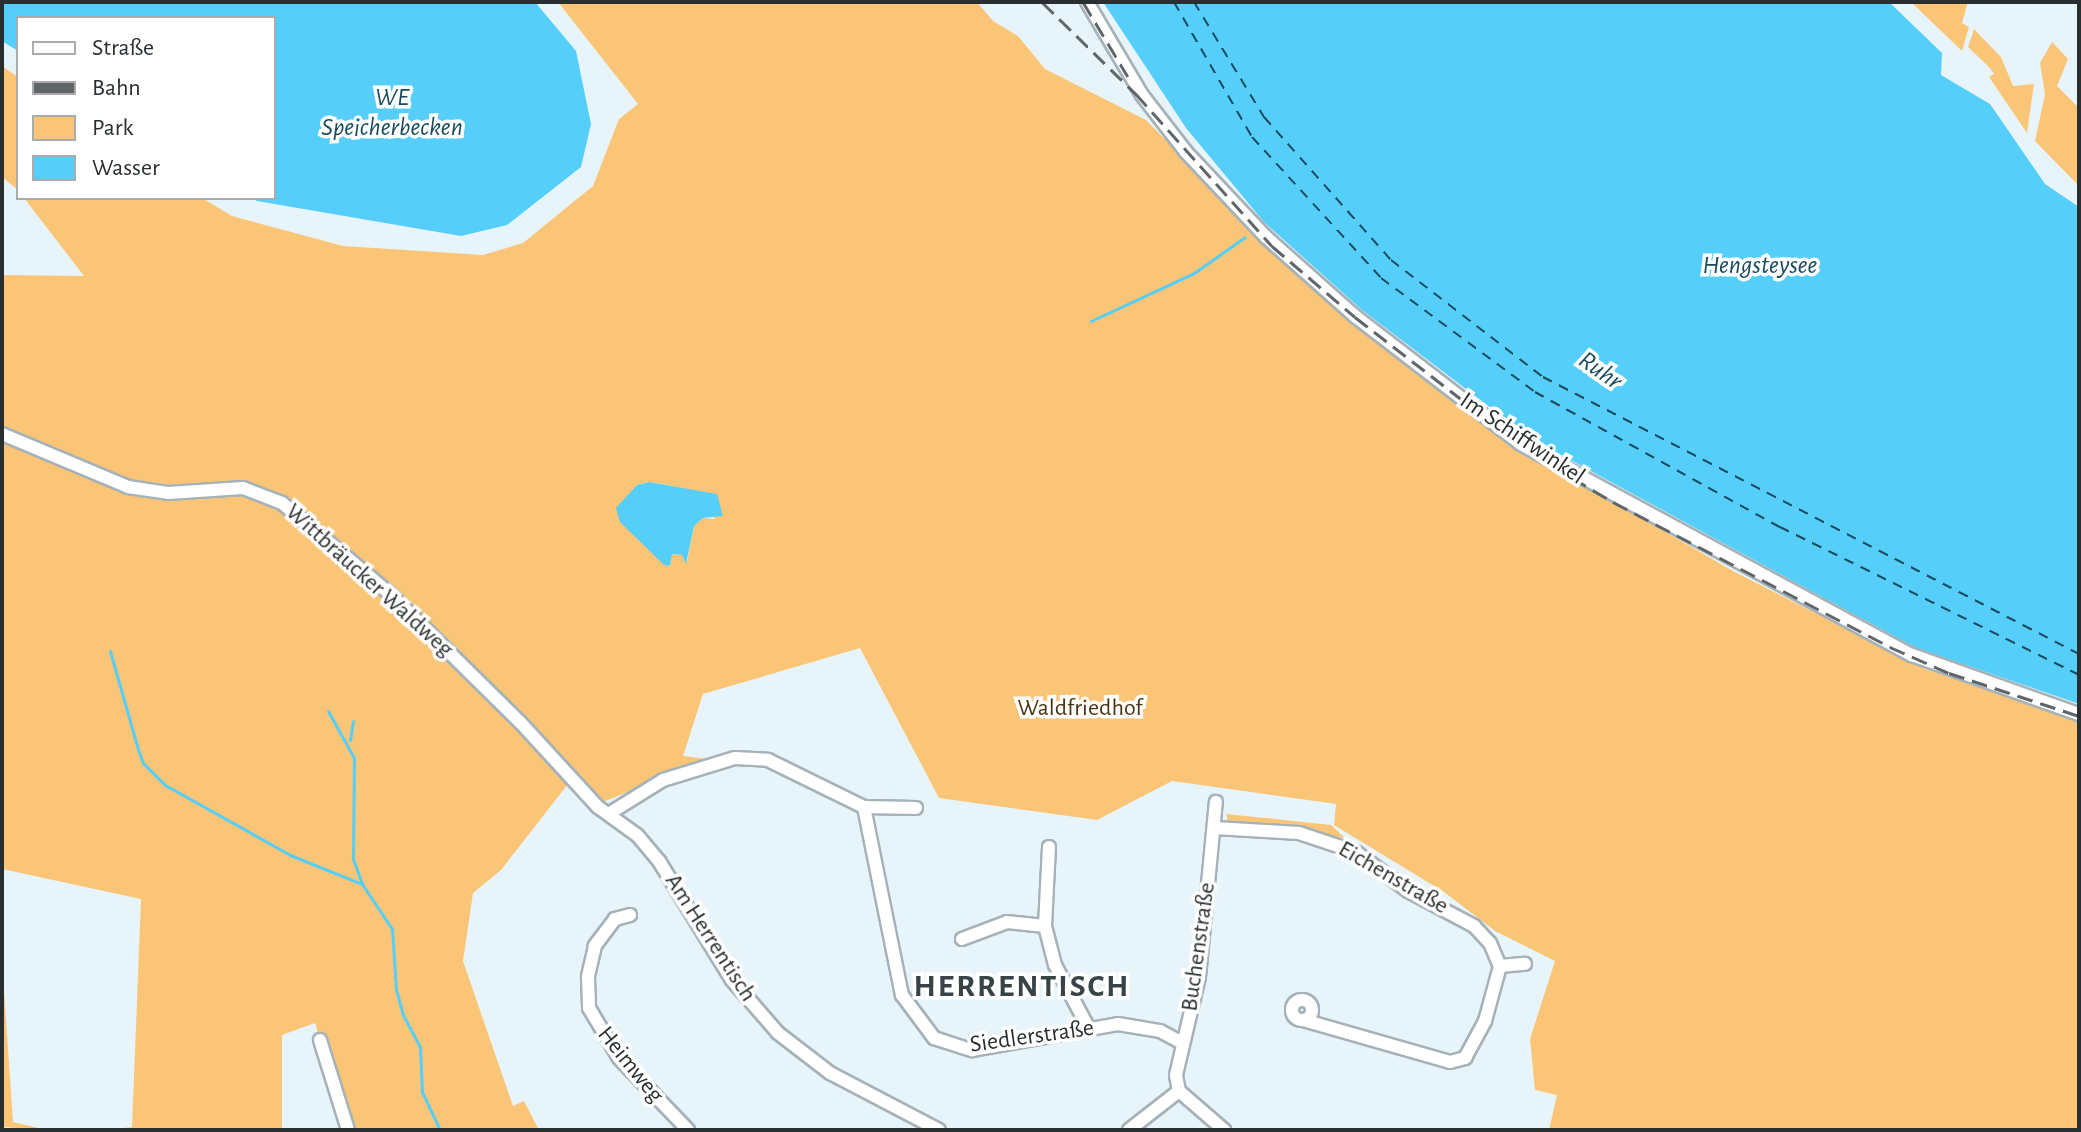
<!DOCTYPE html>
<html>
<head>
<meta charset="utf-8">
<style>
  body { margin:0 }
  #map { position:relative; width:2081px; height:1132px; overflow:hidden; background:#e7f5fb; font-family:"Alegreya Sans",sans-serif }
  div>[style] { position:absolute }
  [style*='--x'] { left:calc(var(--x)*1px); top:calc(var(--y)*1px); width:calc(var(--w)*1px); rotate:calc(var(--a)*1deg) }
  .green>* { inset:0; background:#fbc578 }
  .water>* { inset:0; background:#55cefa }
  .stream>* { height:3px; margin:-1.5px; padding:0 1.5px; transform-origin:1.5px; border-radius:1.5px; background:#55cefa }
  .ferry>* { height:2px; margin-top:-1px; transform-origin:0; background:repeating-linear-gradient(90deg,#194b5e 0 10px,transparent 0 18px) }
  .roads { filter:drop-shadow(2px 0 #a5b2b8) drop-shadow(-2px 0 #a5b2b8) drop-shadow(0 2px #a5b2b8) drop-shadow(0 -2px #a5b2b8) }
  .minor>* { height:12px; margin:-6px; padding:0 6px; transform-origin:6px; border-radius:6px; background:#fff }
  .minor>.ring { margin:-6px; padding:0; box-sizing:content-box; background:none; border:12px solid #fff; border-radius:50% }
  .rail>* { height:3px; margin-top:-1.5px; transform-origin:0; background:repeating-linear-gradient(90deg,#5f666a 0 16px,transparent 0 24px) }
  span { translate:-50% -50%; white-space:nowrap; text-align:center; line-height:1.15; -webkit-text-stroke:7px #fff; paint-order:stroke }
  .street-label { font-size:24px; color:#292e31 }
  .park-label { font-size:24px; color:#4b340f }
  .water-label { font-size:26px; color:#194b5e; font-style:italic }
  .district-label { font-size:32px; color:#384347; font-weight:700; letter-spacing:2px }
  .frame { position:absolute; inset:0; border:4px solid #292e31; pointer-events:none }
  .legend { position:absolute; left:16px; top:16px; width:260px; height:184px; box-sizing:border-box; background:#fff; border:2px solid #a9abad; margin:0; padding:10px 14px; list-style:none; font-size:24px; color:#292e31 }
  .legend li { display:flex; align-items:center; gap:16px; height:40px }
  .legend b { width:40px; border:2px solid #a9abad }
</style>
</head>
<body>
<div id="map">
  <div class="green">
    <i style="clip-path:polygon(evenodd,558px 2px,977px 2px,993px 21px,1018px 36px,1045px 69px,1146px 120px,1318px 294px,1515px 445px,1733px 571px,1925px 669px,2079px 721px,2079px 1130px,1549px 1130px,1557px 1095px,1535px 1090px,1530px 1039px,1555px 961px,1495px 931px,1444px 892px,1334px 825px,1336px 804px,1172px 781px,1097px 820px,939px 798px,860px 648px,703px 694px,683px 756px,709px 759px,603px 802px,575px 775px,501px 870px,473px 893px,463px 961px,513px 1106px,524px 1101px,539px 1130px,348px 1130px,315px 1023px,282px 1035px,282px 1130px,107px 1130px,132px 1127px,141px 899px,2px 869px,2px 275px,84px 276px,24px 198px,202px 198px,232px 216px,343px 246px,483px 255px,523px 243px,593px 186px,619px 119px,638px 104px,558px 2px,649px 482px,674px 486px,716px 519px,703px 518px,694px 526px,687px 562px,683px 555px,671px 554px,670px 566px,664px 564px,617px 508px,637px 485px,649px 482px)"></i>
    <i style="clip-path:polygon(1911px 2px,1968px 2px,1962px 23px,1969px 27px,1962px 51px)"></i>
    <i style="clip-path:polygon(1974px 29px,2001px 57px,2013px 86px,2034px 84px,2027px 133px,1989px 77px,1994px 74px,1990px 68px,1968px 47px)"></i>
    <i style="clip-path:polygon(2052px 42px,2068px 59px,2057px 86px,2079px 108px,2079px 186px,2035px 141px,2045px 94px,2040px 63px)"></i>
    <i style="clip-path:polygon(2px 66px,18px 77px,18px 190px,2px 177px)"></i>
    <i style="clip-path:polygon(1226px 814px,1331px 825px,1345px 838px,1229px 824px)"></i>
    <i style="clip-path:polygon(2px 961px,13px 1122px,47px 1130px,2px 1127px)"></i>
  </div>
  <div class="water">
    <i style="clip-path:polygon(2px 2px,535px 2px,576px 51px,591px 124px,581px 167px,507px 225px,461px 236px,257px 201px,252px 198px,274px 198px,274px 18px,18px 18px,18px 51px,2px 41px)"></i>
    <i style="clip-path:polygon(1103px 2px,1889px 2px,1942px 53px,1941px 75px,1990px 104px,2045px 184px,2079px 207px,2079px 704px,1916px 648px,1532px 439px,1362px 310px,1264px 222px,1186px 128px)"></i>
    <i style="clip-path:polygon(649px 482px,717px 494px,723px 516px,703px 518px,694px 526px,686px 564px,682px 555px,672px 554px,670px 566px,664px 565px,620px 522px,616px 508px,637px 485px)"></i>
  </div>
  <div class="stream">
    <i style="--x:1091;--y:321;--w:114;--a:-25"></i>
    <i style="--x:1194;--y:273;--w:62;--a:-35.2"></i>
    <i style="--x:110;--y:651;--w:99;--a:74.1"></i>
    <i style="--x:137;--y:746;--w:18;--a:71"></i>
    <i style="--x:143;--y:763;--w:31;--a:45"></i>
    <i style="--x:165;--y:785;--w:143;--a:29.2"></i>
    <i style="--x:290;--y:855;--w:78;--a:21.9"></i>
    <i style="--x:328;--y:711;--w:54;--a:61"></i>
    <i style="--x:354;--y:758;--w:101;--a:90.6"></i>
    <i style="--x:353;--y:859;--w:27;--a:70"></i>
    <i style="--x:362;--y:884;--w:54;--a:56.3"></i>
    <i style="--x:392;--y:929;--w:60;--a:86.2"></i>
    <i style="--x:396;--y:989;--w:27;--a:75"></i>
    <i style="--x:403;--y:1015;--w:36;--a:62"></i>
    <i style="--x:420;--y:1047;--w:45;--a:87.5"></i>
    <i style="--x:422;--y:1092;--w:42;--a:64.7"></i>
    <i style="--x:350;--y:740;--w:19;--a:-81"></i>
  </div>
  <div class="ferry">
    <i style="--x:1174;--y:2;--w:156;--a:60"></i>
    <i style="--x:1252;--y:137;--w:191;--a:47.5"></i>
    <i style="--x:1381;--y:278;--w:192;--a:36.5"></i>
    <i style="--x:1535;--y:392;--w:280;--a:28.9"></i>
    <i style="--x:1780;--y:527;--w:334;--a:26.3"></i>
    <i style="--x:1194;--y:2;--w:135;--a:58.7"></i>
    <i style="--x:1264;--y:117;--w:191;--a:48.4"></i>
    <i style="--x:1391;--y:260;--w:192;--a:37.6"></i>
    <i style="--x:1543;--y:377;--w:603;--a:27.33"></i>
  </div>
  <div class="roads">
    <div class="minor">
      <i style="--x:1087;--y:2;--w:108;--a:59.4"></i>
      <i style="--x:1142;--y:95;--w:72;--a:52.3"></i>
      <i style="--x:1186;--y:152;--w:117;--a:46.7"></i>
      <i style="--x:1266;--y:237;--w:120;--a:41.6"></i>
      <i style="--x:1356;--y:317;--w:208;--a:37.6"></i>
      <i style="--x:1521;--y:444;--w:444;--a:28.4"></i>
      <i style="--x:1912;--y:655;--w:177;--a:19.5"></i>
      <i style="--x:2;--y:434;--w:137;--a:22.8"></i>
      <i style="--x:128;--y:487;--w:40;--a:8.5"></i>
      <i style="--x:168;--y:493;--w:75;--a:-3.8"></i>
      <i style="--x:243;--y:488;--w:42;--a:21"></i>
      <i style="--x:282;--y:503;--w:141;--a:40.1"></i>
      <i style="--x:390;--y:594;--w:182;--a:44.6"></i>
      <i style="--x:520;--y:722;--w:115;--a:47.5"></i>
      <i style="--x:598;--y:807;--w:49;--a:35.9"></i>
      <i style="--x:638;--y:836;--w:33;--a:50"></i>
      <i style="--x:659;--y:861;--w:140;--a:58.5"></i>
      <i style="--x:732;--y:980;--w:70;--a:49"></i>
      <i style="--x:778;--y:1033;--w:66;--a:37.6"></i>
      <i style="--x:830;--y:1073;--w:123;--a:27.6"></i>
      <i style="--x:864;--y:807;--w:192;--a:78.6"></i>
      <i style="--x:902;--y:995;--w:54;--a:53.3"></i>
      <i style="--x:934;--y:1038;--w:40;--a:18"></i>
      <i style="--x:972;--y:1050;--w:148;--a:-10.1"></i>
      <i style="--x:1118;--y:1024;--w:43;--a:9.5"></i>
      <i style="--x:1160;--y:1031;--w:26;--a:28"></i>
      <i style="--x:610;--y:813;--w:62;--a:-31.9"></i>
      <i style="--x:663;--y:780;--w:75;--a:-17"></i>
      <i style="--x:735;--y:758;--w:33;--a:3"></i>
      <i style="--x:768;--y:760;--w:107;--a:26.1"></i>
      <i style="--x:864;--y:807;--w:52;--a:1.1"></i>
      <i style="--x:1215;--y:828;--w:84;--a:3.4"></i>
      <i style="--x:1299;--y:833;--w:60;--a:18.4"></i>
      <i style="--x:1356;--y:852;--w:65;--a:36.9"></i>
      <i style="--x:1408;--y:891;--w:75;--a:27.9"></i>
      <i style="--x:1474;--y:926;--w:23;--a:47"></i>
      <i style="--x:1490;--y:943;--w:25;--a:67"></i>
      <i style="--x:1500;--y:966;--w:25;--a:-5"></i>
      <i style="--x:1049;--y:847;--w:79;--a:92.9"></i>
      <i style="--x:1045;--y:926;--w:40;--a:75.6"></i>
      <i style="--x:1055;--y:965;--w:72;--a:62"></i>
      <i style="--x:630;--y:915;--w:16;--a:165"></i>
      <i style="--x:615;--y:919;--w:34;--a:127"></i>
      <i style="--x:595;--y:946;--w:32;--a:103"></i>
      <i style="--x:588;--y:977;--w:31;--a:88"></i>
      <i style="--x:589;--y:1008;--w:58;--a:59"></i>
      <i style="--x:619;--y:1058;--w:100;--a:46.2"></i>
      <i style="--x:962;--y:939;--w:48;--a:-20.7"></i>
      <i style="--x:1007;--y:922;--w:38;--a:6"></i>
      <i class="ring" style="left:1292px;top:1000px;width:8px;height:8px"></i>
      <i style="--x:1303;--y:1020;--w:153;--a:15.9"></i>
      <i style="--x:1450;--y:1062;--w:16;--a:-15"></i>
      <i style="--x:1465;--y:1058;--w:42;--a:-61.6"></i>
      <i style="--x:1485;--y:1021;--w:57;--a:-74.7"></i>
      <i style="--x:320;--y:1040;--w:94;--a:72.7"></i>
      <i style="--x:1179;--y:1091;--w:16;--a:-101"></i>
      <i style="--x:1176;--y:1075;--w:101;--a:-76.8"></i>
      <i style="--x:1199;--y:977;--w:176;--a:-84.5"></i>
      <i style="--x:1179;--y:1091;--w:60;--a:40.9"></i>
      <i style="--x:1129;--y:1130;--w:63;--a:-38"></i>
    </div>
  </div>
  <div class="rail">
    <i style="--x:1042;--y:2;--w:132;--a:44.4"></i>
    <i style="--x:1136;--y:94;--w:204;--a:48.2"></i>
    <i style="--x:1272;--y:246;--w:109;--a:40.5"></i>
    <i style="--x:1355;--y:317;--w:222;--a:37.7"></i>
    <i style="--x:1531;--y:453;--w:96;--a:30.9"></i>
    <i style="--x:1613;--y:502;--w:313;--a:27.6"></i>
    <i style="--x:1890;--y:647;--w:64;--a:23.8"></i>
    <i style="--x:1949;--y:673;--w:137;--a:18.3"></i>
    <i style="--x:1083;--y:2;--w:87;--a:59"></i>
  </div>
  <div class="street-label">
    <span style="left:1522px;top:439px;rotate:34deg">Im Schiffwinkel</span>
    <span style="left:369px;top:581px;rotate:42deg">Wittbräucker Waldweg</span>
    <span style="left:1393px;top:878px;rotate:30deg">Eichenstraße</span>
    <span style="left:710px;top:938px;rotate:57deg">Am Herrentisch</span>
    <span style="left:1199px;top:947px;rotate:-82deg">Buchenstraße</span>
    <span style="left:1032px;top:1037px;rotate:-8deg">Siedlerstraße</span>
    <span style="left:630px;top:1065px;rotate:51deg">Heimweg</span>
  </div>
  <div class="park-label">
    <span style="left:1080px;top:709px">Waldfriedhof</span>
  </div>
  <div class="water-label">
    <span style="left:392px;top:113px">WE<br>Speicherbecken</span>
    <span style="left:1760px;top:266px">Hengsteysee</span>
    <span style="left:1600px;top:371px;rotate:35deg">Ruhr</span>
  </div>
  <div class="district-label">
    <span style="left:1022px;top:986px">HERRENTISCH</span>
  </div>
  <div class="frame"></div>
  <ul class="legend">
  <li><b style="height:10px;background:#fff"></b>Straße</li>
  <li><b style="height:10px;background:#5f666a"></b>Bahn</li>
  <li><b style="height:22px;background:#fbc578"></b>Park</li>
  <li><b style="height:22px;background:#55cefa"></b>Wasser</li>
  </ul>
</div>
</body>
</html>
